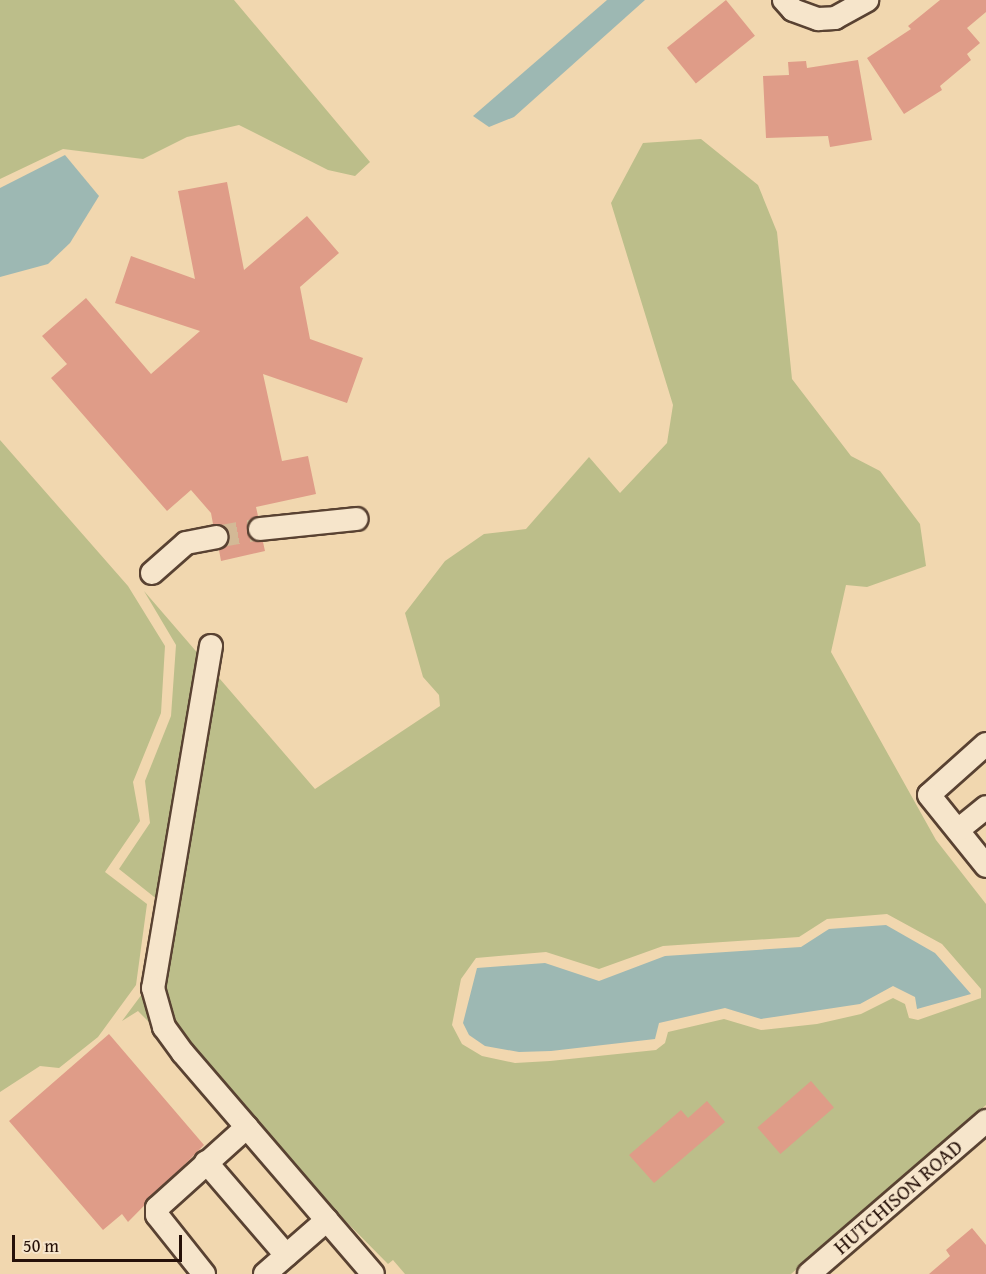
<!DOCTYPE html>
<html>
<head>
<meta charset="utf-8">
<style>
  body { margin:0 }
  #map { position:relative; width:986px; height:1274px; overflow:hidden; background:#f1d7af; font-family:"Gentium Book Plus",serif }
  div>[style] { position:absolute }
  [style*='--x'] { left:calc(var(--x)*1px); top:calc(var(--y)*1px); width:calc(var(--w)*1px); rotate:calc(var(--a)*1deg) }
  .green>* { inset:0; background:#bcbe8a }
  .water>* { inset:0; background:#9db8b3 }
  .building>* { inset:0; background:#df9c88; transform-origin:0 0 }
  .minor-tunnel>* { height:22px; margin-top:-11px; transform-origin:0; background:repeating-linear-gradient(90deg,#d3b996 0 22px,transparent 0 33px) }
  .roads { filter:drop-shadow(2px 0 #594232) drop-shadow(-2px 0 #594232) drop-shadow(0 2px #594232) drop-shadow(0 -2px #594232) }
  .minor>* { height:22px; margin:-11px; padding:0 11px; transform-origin:11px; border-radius:11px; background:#f6e5cb }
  span { translate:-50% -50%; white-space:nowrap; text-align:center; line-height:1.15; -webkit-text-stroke:4.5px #f6e5cb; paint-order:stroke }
  .street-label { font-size:21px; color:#261109 }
  .scale { position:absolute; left:12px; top:1235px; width:170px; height:27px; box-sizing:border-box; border:3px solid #261109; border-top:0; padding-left:8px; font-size:18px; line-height:21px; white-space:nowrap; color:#261109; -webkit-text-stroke:4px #f6e5cb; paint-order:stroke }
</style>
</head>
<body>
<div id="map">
  <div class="green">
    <i style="clip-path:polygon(0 0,234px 0,370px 162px,355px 176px,328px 170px,239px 125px,187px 137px,143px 159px,63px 149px,0 179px)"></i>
    <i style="clip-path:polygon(evenodd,701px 139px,758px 185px,777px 232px,792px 379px,851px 456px,880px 471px,920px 524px,926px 566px,867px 587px,846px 585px,831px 652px,936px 840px,986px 904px,986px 1105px,791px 1274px,405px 1274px,393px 1260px,388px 1264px,138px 1011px,122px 1021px,145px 990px,158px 900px,119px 869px,150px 823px,145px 781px,171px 716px,176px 645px,144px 591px,315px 789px,440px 706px,439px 695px,423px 677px,405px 613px,445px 561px,484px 534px,526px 529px,589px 457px,620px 493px,667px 443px,673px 405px,611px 203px,643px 143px,701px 139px,887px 914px,942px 944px,981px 989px,981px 998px,918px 1020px,909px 1018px,905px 1004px,893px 998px,861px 1014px,817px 1024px,761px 1030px,724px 1019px,668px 1032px,665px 1043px,656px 1050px,550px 1061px,515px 1063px,482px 1056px,462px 1044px,452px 1025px,461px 979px,476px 958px,546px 952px,599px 969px,663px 946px,799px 937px,827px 919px,887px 914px)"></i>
    <i style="clip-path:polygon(0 440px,128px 586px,165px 646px,161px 713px,133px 782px,140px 821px,105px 872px,147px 904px,136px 985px,98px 1037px,59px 1068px,40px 1066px,0 1092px)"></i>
  </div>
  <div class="water">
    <i style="clip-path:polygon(607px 0,645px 0,514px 117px,489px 127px,473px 116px)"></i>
    <i style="clip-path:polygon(65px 155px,99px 196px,70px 243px,48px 264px,0 277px,0 188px)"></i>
    <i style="clip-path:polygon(886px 925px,935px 953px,971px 994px,917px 1009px,915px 997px,893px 986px,860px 1004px,761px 1019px,725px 1008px,659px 1023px,655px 1039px,551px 1051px,519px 1052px,485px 1046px,469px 1035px,463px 1023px,477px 968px,545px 963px,599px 981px,665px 956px,801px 947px,829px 929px)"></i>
  </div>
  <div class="building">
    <i style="left:726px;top:0;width:46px;height:76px;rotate:51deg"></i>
    <i style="clip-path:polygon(940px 0,986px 0,986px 12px,967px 28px,980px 43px,967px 54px,971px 60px,940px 86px,942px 90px,904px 114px,867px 58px,911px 29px,908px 26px)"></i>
    <i style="clip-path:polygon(858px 60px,872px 140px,830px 147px,828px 136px,766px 138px,763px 76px,789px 75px,788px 62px,806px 61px,807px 68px)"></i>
    <i style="clip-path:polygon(227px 182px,244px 270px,307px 216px,339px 253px,300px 287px,310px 339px,363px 358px,347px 403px,263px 374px,282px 461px,308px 456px,316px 494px,256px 507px,258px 516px,248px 523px,247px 531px,254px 541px,263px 542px,265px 551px,221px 561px,219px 550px,229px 541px,226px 529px,213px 524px,211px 513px,191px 490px,167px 511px,51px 378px,67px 364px,42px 336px,86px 298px,151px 374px,200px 331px,115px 303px,131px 256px,195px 279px,178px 191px)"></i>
    <i style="clip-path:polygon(109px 1034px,204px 1145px,128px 1222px,122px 1214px,103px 1230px,9px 1121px)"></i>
    <i style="left:811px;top:1081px;width:35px;height:71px;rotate:49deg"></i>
    <i style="clip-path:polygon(707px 1101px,725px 1122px,654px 1183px,629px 1155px,681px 1110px,688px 1118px)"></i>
    <i style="clip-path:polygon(972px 1228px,986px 1245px,986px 1274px,929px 1274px,950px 1256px,946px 1250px)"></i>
  </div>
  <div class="minor-tunnel">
    <i style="--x:216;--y:537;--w:45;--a:-10.3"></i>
  </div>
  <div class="roads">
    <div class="minor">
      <i style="--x:784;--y:0;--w:13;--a:48"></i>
      <i style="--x:793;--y:10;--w:27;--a:20"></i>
      <i style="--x:818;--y:19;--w:17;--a:-3"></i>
      <i style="--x:835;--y:18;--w:37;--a:-29"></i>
      <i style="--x:260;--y:529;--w:97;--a:-5.9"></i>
      <i style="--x:152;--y:573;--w:45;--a:-41.4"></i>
      <i style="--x:186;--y:543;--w:31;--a:-11"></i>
      <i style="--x:211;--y:646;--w:347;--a:99.6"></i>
      <i style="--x:153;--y:988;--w:41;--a:74.2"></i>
      <i style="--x:164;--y:1027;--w:32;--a:54"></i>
      <i style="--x:183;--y:1053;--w:291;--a:49.3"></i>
      <i style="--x:986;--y:744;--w:76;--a:138.2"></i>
      <i style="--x:929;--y:795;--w:91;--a:51.2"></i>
      <i style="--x:958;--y:830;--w:36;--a:-39"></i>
      <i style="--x:206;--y:1162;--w:123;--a:49.3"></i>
      <i style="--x:204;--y:1274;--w:75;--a:-128.5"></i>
      <i style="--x:157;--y:1215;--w:7;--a:-90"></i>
      <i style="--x:157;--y:1208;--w:121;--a:-42"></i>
      <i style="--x:265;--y:1274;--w:82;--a:-41.1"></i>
      <i style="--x:809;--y:1274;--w:234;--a:-40.8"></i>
    </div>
  </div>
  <div class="street-label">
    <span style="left:898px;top:1197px;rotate:-41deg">HUTCHISON ROAD</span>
  </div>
  <div class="scale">50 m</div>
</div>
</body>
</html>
